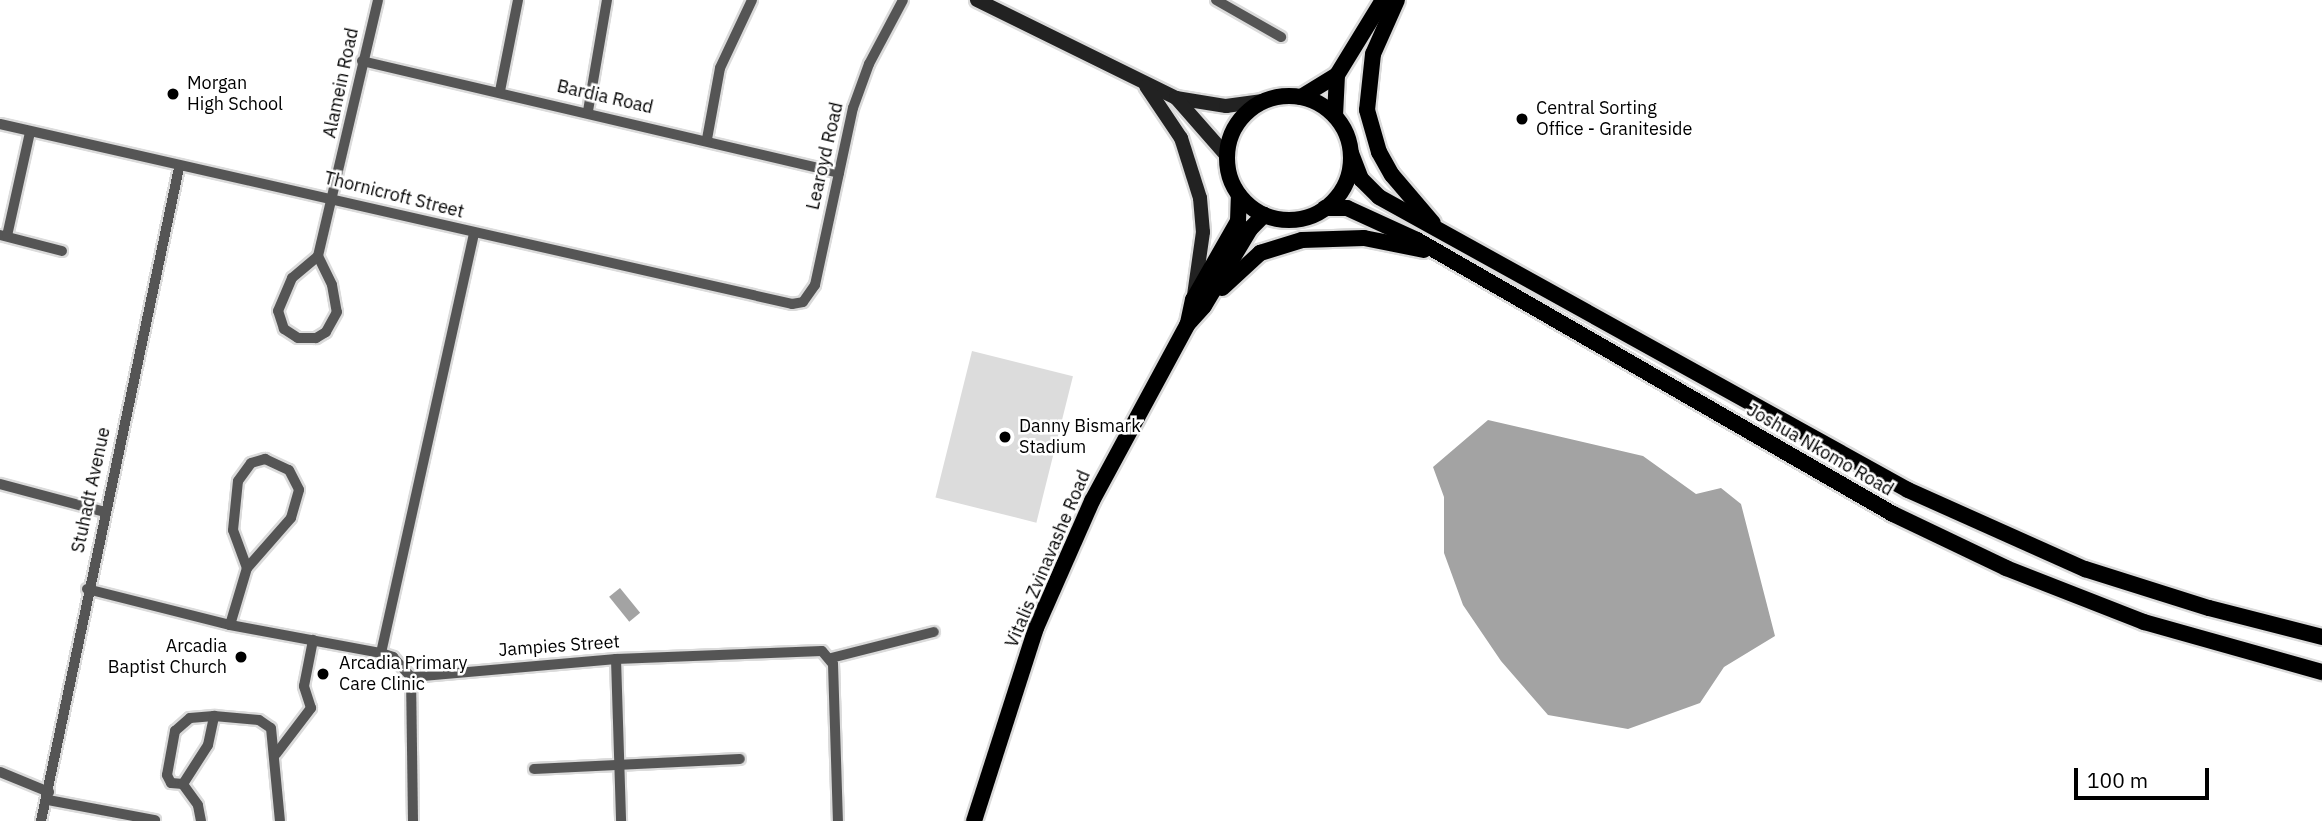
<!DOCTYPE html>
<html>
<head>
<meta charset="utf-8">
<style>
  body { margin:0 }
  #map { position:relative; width:2322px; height:821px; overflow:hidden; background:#fff; font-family:"IBM Plex Sans",sans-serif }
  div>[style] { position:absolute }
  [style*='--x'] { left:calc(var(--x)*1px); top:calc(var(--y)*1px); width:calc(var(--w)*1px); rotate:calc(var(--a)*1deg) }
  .green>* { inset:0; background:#dcdcdc; transform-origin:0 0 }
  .water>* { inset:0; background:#a3a3a3; transform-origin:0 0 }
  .roads { filter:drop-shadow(2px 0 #dbdbdb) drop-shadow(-2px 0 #dbdbdb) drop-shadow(0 2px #dbdbdb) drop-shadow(0 -2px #dbdbdb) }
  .street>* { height:10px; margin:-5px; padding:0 5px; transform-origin:5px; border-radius:5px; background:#555 }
  .secondary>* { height:14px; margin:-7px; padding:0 7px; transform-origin:7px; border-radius:7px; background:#222 }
  .primary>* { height:16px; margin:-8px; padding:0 8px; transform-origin:8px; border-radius:8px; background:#000 }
  .primary>.ring { margin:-8px; padding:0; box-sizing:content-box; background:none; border:16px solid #000; border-radius:50% }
  .dots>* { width:19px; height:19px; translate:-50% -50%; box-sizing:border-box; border:4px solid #fff; border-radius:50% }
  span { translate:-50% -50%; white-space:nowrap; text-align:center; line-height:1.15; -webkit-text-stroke:5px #fff; paint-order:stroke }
  .street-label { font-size:18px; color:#000 }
  .poi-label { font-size:18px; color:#000 }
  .left { translate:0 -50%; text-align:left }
  .right { translate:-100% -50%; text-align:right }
  .scale { position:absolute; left:2074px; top:768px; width:135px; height:32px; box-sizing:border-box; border:4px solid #000; border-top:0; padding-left:9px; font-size:21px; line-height:24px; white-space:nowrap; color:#000; -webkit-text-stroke:5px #fff; paint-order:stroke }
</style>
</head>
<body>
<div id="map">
  <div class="green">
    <i style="left:972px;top:351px;width:104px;height:151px;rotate:14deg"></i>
  </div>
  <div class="water">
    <i style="clip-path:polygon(1488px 420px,1643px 456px,1696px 494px,1721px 488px,1741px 504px,1775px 636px,1724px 667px,1700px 703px,1628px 729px,1548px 715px,1501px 661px,1463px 605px,1444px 553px,1444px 497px,1433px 467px)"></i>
    <i style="left:620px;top:588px;width:32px;height:14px;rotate:51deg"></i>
  </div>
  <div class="roads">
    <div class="street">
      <i style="--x:1216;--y:0;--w:75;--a:29.6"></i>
      <i style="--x:362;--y:61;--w:490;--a:13.2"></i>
      <i style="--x:500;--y:91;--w:93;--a:-78.8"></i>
      <i style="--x:588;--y:111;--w:113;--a:-80.3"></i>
      <i style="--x:0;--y:124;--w:812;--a:12.8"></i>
      <i style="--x:792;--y:304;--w:11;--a:-10"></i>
      <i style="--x:803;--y:302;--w:21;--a:-55"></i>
      <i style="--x:815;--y:285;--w:181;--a:-77.9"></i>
      <i style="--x:853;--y:108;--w:47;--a:-70"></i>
      <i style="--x:869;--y:64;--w:72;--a:-62"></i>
      <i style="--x:707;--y:139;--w:72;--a:-79.6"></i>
      <i style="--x:720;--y:68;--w:75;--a:-64.8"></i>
      <i style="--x:0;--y:235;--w:64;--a:14.5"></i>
      <i style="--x:7;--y:236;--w:107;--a:-77.5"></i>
      <i style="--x:318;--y:256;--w:32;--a:64"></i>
      <i style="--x:332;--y:285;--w:27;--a:80"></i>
      <i style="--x:337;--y:312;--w:23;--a:119"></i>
      <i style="--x:326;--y:332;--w:12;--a:149"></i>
      <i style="--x:316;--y:338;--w:18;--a:180"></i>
      <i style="--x:298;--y:338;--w:17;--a:-147"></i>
      <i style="--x:284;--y:329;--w:19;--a:-108"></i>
      <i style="--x:278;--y:311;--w:36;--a:-67"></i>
      <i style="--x:292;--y:278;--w:34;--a:-40"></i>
      <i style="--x:318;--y:256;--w:263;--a:-76.8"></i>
      <i style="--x:0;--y:484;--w:109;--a:14.9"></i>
      <i style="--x:87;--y:589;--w:147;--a:14.1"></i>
      <i style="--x:230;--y:625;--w:154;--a:10.5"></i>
      <i style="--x:381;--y:653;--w:13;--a:18"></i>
      <i style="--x:393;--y:657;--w:27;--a:48"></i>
      <i style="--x:411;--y:677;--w:206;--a:-5"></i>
      <i style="--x:616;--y:659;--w:206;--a:-2.2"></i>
      <i style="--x:822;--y:651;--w:17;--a:50"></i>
      <i style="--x:833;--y:664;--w:157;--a:88.2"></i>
      <i style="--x:230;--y:625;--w:59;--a:-73.4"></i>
      <i style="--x:247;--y:568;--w:40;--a:-110.2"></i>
      <i style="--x:233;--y:530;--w:49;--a:-84.2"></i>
      <i style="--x:238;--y:481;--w:22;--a:-54"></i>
      <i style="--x:251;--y:463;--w:15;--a:-16"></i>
      <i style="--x:265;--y:459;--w:26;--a:25"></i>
      <i style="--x:289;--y:470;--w:22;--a:63"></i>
      <i style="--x:299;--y:490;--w:29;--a:106"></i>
      <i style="--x:291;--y:518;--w:67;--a:131.3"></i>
      <i style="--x:381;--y:653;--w:430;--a:-77.5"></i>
      <i style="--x:831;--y:658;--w:106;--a:-14.2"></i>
      <i style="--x:616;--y:659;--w:162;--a:88.2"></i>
      <i style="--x:411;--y:677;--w:144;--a:89.2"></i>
      <i style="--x:276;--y:754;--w:58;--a:-52.7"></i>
      <i style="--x:311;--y:708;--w:23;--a:-108"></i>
      <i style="--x:304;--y:686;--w:47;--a:-78.9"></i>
      <i style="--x:534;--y:769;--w:206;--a:-2.8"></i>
      <i style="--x:0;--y:772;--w:53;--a:22.2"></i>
      <i style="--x:183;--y:784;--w:12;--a:-175"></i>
      <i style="--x:171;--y:783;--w:9;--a:-117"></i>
      <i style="--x:167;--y:775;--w:45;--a:-79.7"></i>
      <i style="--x:175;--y:731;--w:20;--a:-41"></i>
      <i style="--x:190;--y:718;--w:24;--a:-5"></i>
      <i style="--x:48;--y:800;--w:109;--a:10.6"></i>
      <i style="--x:41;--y:821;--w:667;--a:-78.07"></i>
      <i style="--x:201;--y:821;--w:16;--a:-101"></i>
      <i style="--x:198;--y:805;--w:26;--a:-126"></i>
      <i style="--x:183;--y:784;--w:46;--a:-57.3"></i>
      <i style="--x:208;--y:745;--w:30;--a:-78"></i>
      <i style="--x:214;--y:716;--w:45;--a:5.1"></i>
      <i style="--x:259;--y:720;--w:14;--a:34"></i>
      <i style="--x:271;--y:728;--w:93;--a:84.5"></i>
    </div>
    <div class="secondary">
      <i style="--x:977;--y:0;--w:222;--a:26.2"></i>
      <i style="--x:1176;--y:98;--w:51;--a:9.1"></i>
      <i style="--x:1226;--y:106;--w:37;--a:-8"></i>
      <i style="--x:1146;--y:86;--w:63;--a:56.1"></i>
      <i style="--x:1181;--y:138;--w:63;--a:72.4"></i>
      <i style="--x:1200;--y:198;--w:34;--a:85"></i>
      <i style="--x:1203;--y:232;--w:64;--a:98.1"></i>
      <i style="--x:1176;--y:98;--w:77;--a:48.7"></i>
    </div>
    <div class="primary">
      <i style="--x:1397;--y:0;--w:59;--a:114"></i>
      <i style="--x:1373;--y:54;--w:56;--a:96.1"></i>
      <i style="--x:1367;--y:110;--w:44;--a:74.1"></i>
      <i style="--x:1379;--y:152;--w:26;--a:61"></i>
      <i style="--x:1392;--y:175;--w:63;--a:49.5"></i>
      <i class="ring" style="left:1227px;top:96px;width:108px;height:108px"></i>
      <i style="--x:1301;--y:97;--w:42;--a:-31.4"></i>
      <i style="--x:1337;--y:75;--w:88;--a:-58.5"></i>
      <i style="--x:1335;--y:116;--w:41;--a:-87.2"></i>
      <i style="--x:1351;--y:153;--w:28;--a:69"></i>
      <i style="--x:1361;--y:179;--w:25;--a:45"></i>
      <i style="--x:1379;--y:197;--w:605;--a:28.98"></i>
      <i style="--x:1908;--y:490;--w:194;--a:24.1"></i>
      <i style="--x:2085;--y:569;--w:130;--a:17.5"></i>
      <i style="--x:2209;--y:608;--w:117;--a:14.4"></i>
      <i style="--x:1325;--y:208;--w:22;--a:0"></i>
      <i style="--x:1347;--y:208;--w:77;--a:24.6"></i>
      <i style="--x:1417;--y:240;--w:549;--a:29.93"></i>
      <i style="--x:1893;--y:514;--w:125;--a:25.5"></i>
      <i style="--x:2006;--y:568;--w:148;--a:21.4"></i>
      <i style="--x:2144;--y:622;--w:185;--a:15.7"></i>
      <i style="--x:1222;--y:288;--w:52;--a:-42.6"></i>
      <i style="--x:1260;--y:253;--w:44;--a:-17.2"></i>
      <i style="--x:1302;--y:240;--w:62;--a:-1.8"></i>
      <i style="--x:1364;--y:238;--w:61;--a:11.3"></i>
      <i style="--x:1188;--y:323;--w:24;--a:-78"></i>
      <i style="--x:1193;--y:300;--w:91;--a:-60.3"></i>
      <i style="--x:1238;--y:221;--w:26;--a:-88"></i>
      <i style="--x:974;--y:821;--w:203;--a:-72.2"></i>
      <i style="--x:1036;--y:628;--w:139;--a:-66.2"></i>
      <i style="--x:1092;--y:501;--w:200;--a:-61.6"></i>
      <i style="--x:1187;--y:325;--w:25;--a:-48"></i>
      <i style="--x:1204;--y:306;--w:90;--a:-59.1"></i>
      <i style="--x:1250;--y:229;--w:20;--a:-45"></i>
    </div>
  </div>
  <div class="dots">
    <i style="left:173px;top:94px;background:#000"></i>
    <i style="left:1522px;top:119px;background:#000"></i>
    <i style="left:1005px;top:437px;background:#000"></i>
    <i style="left:241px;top:657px;background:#000"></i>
    <i style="left:323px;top:674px;background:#000"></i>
  </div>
  <div class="street-label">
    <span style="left:341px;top:83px;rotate:-78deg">Alamein Road</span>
    <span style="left:605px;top:97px;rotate:13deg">Bardia Road</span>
    <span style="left:825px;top:156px;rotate:-77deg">Learoyd Road</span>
    <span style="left:394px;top:195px;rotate:14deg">Thornicroft Street</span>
    <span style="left:1820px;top:450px;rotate:30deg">Joshua Nkomo Road</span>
    <span style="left:91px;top:490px;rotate:-78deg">Stuhadt Avenue</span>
    <span style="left:1048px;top:559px;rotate:-67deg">Vitalis Zvinavashe Road</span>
    <span style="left:559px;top:646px;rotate:-4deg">Jampies Street</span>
  </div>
  <div class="poi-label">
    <span class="left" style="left:187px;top:94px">Morgan<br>High School</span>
    <span class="left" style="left:1536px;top:119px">Central Sorting<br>Office - Graniteside</span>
    <span class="left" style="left:1019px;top:437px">Danny Bismark<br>Stadium</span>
    <span class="right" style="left:227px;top:657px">Arcadia<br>Baptist Church</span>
    <span class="left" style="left:339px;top:674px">Arcadia Primary<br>Care Clinic</span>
  </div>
  <div class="scale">100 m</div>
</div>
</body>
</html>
